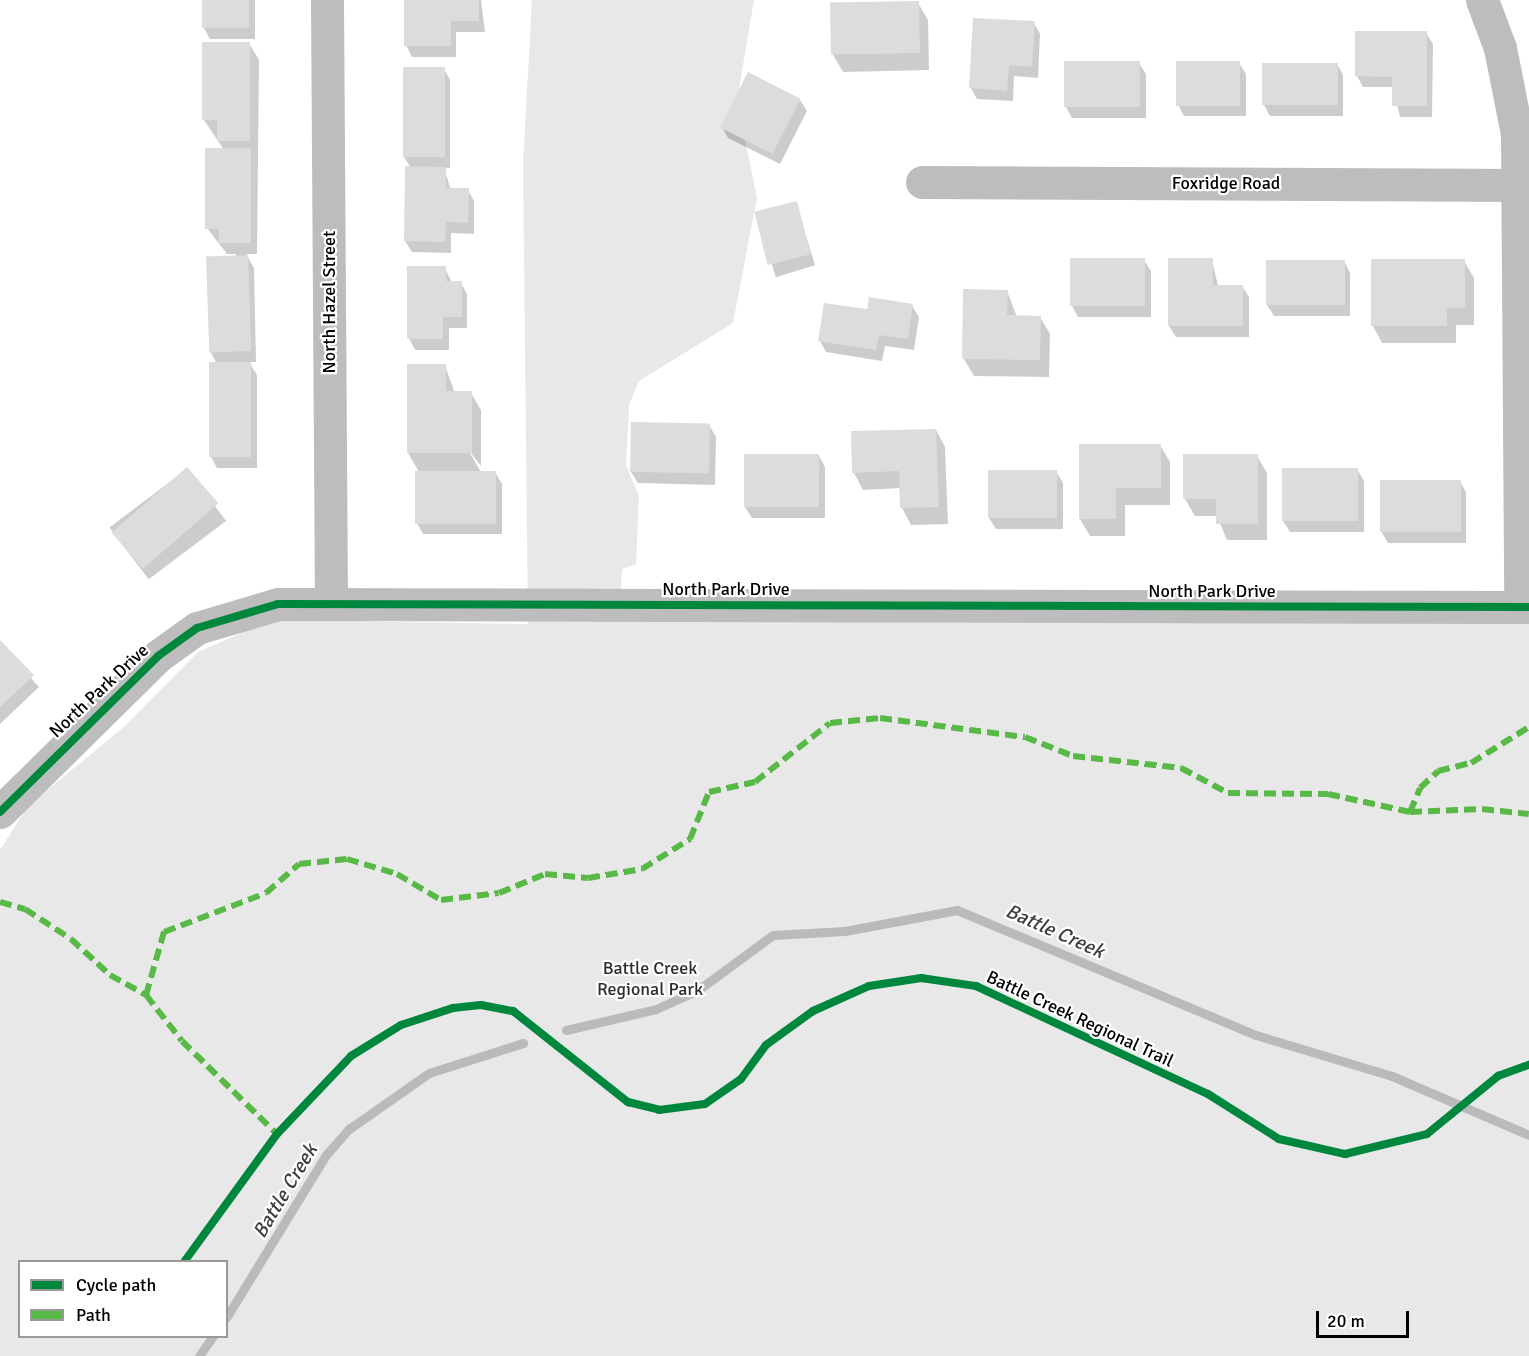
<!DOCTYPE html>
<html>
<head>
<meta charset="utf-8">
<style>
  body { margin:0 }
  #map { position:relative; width:1529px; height:1356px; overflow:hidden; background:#fff; font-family:Signika,sans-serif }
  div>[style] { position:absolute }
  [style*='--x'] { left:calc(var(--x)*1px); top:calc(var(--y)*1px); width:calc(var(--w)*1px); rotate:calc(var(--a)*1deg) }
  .green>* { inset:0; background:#e8e8e8 }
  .shadow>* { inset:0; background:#0003; transform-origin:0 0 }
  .stream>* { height:9px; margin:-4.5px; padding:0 4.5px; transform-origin:4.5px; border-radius:4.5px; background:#bababa }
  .building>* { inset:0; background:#dcdcdc; transform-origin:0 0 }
  .minor>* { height:33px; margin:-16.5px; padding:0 16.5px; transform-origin:16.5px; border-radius:16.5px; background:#bdbdbd }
  .quiet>* { height:6px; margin-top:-3px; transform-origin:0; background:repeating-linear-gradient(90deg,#58b947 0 12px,transparent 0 18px) }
  .cycleway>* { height:8px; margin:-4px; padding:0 4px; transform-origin:4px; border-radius:4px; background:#00873e }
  span { translate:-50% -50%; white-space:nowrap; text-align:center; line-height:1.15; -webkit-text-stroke:4.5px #fff; paint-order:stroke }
  .street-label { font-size:18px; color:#000 }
  .park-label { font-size:18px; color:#2d2d2d }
  .water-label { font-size:20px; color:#3e3e3e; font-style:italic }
  .legend { position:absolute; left:18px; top:1260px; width:210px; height:78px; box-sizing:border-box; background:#fff; border:2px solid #999; margin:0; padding:8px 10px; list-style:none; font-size:18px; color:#000 }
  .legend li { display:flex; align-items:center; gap:12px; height:30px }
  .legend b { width:30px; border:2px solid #999 }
  .scale { position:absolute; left:1316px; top:1311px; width:93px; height:27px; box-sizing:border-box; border:3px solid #000; border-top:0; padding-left:8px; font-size:18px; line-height:21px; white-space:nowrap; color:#000; -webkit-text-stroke:4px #fff; paint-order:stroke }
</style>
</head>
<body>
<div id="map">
  <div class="green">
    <i style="clip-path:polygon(evenodd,532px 0,754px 0,737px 101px,757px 198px,733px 323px,639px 381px,629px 405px,626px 465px,639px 496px,636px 564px,622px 569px,620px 604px,1529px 607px,1529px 1356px,0 1356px,0 850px,28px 806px,125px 726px,198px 652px,271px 620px,528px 624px,523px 163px,532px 0,20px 1262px,226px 1262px,226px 1336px,20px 1336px,20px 1262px)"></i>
  </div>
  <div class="shadow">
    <i style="clip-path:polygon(204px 0,255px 0,255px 39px,210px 39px,204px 28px)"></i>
    <i style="clip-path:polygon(406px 0,481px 0,485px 32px,456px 32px,456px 57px,412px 57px,406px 45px)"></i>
    <i style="clip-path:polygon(918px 3px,928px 20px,929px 70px,843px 72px,833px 55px,832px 5px)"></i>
    <i style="clip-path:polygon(1034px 23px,1040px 34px,1038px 78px,1014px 76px,1013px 101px,977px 99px,971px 88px)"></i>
    <i style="clip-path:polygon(1426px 33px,1433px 44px,1432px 117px,1400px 117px,1393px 87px,1363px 87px,1357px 76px)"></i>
    <i style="clip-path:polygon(204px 43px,249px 43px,259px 60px,257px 254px,246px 254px,254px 268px,256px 362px,249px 362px,257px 375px,257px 468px,217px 468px,211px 457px,217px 364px,210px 351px,236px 254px,227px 254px,207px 228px,224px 150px,204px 120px)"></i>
    <i style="clip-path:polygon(1139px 63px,1146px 74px,1146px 118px,1072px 118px,1066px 107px)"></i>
    <i style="clip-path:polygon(1239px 63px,1246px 74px,1246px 116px,1184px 116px,1178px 105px)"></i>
    <i style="clip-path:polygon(1337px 64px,1343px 75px,1343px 116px,1270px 116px,1264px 105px)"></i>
    <i style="clip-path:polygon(444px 69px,450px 80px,450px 168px,444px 168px,451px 190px,468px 190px,474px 201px,474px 234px,451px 233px,451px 253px,412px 252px,405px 241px,411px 168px,404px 157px)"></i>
    <i style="clip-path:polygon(800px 100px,807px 111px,780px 164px,728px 138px,722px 127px)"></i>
    <i style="left:796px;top:203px;width:65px;height:41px;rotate:73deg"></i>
    <i style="clip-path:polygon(1144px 260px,1151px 271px,1151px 317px,1078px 317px,1072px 306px)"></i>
    <i style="clip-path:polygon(1212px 260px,1218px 286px,1242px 286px,1249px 297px,1249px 337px,1176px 337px,1169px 326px)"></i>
    <i style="clip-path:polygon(1344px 261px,1350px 273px,1350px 316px,1274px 316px,1267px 305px)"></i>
    <i style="clip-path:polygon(1464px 261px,1474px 278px,1474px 325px,1456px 325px,1456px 343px,1382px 343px,1373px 326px)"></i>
    <i style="clip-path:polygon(445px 268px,452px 283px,461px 283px,467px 294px,467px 328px,449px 328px,449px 350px,415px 350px,409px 338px)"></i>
    <i style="clip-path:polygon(1007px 291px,1017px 317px,1040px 317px,1050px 334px,1049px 377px,974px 376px,964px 359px)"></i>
    <i style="clip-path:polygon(912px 306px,919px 317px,914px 350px,885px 346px,882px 361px,826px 352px,820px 341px)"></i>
    <i style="clip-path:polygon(445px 366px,455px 393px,471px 393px,481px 410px,481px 466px,467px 448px,481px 472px,495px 472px,502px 484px,502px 534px,423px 534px,417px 523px,419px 472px,408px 453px)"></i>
    <i style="clip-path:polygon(709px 425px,716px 437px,715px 485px,638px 483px,631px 472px)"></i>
    <i style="clip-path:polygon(936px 430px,945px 447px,948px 524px,911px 525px,902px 508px,901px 488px,863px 490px,854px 473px)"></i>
    <i style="clip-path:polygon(1160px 445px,1170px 462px,1170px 505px,1125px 505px,1125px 536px,1090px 536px,1080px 519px)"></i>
    <i style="clip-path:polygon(819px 456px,825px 467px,825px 518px,752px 518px,745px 507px)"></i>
    <i style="clip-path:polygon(1257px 456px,1267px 473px,1267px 540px,1227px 540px,1217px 516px,1195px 516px,1185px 499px)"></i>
    <i style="left:187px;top:469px;width:65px;height:97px;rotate:53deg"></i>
    <i style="clip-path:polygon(1357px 469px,1364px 481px,1364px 532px,1290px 532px,1283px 521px)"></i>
    <i style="clip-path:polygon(1056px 471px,1063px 483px,1063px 529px,996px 529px,989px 518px)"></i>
    <i style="clip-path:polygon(1460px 481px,1466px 492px,1466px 543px,1388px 543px,1381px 531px)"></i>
    <i style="clip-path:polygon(0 643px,39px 687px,0 724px)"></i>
  </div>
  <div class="stream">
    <i style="--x:566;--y:1030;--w:92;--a:-13.1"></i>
    <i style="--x:656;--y:1009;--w:46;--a:-24.3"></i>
    <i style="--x:698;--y:990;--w:93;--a:-36.3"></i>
    <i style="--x:773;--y:935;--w:72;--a:-3.2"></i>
    <i style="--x:845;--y:931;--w:114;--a:-10.6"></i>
    <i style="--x:957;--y:910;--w:324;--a:22.7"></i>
    <i style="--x:1256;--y:1035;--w:142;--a:16.8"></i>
    <i style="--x:1392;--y:1076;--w:149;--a:23.3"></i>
    <i style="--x:226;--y:1318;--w:191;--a:-58.5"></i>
    <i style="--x:326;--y:1155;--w:35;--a:-49"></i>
    <i style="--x:349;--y:1129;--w:98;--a:-35"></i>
    <i style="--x:429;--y:1073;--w:99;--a:-17.7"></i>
    <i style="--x:199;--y:1356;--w:24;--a:-55"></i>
  </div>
  <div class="building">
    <i style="left:202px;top:0;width:47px;height:28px"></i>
    <i style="clip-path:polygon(404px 0,479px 0,479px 21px,451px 21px,451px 46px,404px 46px)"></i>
    <i style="left:919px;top:1px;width:52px;height:89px;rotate:89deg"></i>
    <i style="clip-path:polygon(973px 18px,1035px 21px,1032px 67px,1009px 65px,1007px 91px,969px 88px)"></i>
    <i style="clip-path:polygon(1355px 31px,1427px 31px,1427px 106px,1392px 106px,1392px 77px,1355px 76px)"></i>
    <i style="clip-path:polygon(202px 42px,250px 42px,250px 141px,217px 141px,217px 120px,202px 120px)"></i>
    <i style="left:1064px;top:61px;width:76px;height:46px"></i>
    <i style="left:1176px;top:61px;width:64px;height:45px"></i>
    <i style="left:1262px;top:63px;width:76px;height:42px"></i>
    <i style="left:403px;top:67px;width:42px;height:90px"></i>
    <i style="left:748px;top:72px;width:59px;height:62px;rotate:27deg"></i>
    <i style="clip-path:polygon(205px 148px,251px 148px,251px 243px,219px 243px,219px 229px,205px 229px)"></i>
    <i style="clip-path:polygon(405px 166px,446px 167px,446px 188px,469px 188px,468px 223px,446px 222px,445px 242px,404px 241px)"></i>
    <i style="left:797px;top:201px;width:55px;height:44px;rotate:76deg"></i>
    <i style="left:248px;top:255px;width:96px;height:42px;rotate:88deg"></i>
    <i style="left:1070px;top:258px;width:75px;height:48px"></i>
    <i style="clip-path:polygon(1168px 258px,1213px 258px,1213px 285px,1243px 285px,1243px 326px,1168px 326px)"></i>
    <i style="clip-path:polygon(1371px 259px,1465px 259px,1465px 308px,1447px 308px,1447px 326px,1371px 326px)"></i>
    <i style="left:1266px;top:260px;width:79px;height:45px"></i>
    <i style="clip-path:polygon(407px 266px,446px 266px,446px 281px,462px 281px,462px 317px,443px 317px,443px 339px,407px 339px)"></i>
    <i style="clip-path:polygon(963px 289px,1008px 290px,1007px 315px,1041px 316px,1040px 360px,962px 359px)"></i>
    <i style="clip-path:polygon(869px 297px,913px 304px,908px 339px,879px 335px,876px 350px,818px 341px,824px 303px,867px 309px)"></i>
    <i style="left:209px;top:362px;width:42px;height:95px"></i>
    <i style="clip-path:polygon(407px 364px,446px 364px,446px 391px,472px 391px,472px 453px,407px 453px)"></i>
    <i style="left:631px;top:422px;width:79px;height:50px;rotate:1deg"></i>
    <i style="clip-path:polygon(936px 429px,939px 507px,900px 508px,899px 471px,852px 473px,851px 431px)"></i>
    <i style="clip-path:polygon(1079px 444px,1161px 444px,1161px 488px,1116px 488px,1116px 519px,1079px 519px)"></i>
    <i style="left:744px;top:454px;width:75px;height:53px"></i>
    <i style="clip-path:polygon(1183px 454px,1258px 454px,1258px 524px,1216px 524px,1216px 499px,1183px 499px)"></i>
    <i style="left:187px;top:467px;width:48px;height:100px;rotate:49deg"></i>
    <i style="left:1282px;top:468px;width:76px;height:53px"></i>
    <i style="left:988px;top:470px;width:69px;height:48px"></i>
    <i style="left:415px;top:471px;width:81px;height:53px"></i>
    <i style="left:1380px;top:480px;width:81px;height:52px"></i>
    <i style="clip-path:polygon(0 640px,34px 675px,0 707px)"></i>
  </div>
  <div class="minor">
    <i style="--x:327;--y:0;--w:603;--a:89.62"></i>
    <i style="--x:1482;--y:0;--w:51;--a:69.4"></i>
    <i style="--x:1500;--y:48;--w:88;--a:78.8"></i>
    <i style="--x:1517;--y:134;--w:473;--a:89.6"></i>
    <i style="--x:922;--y:182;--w:607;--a:0.28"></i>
    <i style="--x:0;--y:812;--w:222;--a:-44.6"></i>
    <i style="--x:158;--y:656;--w:48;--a:-35.7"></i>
    <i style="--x:197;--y:628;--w:84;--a:-16.5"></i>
    <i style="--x:278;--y:604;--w:1251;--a:0.14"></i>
  </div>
  <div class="quiet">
    <i style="--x:1410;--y:812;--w:26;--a:-67"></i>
    <i style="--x:1420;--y:788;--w:25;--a:-43"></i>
    <i style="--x:1438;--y:771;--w:34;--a:-14"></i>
    <i style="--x:1471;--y:763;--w:68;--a:-31.8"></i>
    <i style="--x:0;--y:902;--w:26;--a:16"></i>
    <i style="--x:25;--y:909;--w:55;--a:33.1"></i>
    <i style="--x:71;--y:939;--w:53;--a:42.7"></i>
    <i style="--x:110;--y:975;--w:41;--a:29.1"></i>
    <i style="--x:146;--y:995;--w:58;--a:52"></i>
    <i style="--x:182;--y:1041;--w:133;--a:44.4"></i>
    <i style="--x:146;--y:995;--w:66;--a:-74.1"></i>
    <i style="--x:164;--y:932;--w:109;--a:-20.9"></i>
    <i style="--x:266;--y:893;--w:44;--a:-41.3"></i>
    <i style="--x:299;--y:864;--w:48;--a:-5.9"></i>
    <i style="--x:347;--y:859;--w:52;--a:16.7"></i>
    <i style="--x:397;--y:874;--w:51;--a:30.6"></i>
    <i style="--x:441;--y:900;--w:58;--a:-6.9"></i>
    <i style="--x:499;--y:893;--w:50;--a:-22.4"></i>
    <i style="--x:545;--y:874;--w:43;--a:5.3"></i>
    <i style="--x:588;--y:878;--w:55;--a:-9.5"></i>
    <i style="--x:642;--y:869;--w:57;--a:-32"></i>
    <i style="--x:690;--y:839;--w:51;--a:-68"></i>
    <i style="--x:709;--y:792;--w:47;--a:-12.3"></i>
    <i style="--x:755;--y:782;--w:95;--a:-38.2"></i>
    <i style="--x:830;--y:723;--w:50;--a:-5.7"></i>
    <i style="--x:880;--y:718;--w:146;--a:7.5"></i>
    <i style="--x:1025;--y:737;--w:52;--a:21.6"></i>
    <i style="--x:1073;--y:756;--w:109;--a:6.3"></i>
    <i style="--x:1181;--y:768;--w:53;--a:28"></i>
    <i style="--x:1228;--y:793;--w:100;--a:0.6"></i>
    <i style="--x:1328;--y:794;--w:84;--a:12.4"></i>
    <i style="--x:1410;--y:812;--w:72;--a:-2.4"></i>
    <i style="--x:1482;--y:809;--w:47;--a:6.1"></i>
  </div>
  <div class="cycleway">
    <i style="--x:0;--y:812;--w:222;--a:-44.6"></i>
    <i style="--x:158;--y:656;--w:48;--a:-35.7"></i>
    <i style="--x:197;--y:628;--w:84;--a:-16.5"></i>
    <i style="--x:278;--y:604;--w:1251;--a:0.14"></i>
    <i style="--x:184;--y:1262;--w:158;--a:-54"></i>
    <i style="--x:277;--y:1134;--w:108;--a:-46.5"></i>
    <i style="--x:351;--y:1056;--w:59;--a:-31.8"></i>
    <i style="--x:401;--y:1025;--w:55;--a:-18.1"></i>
    <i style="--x:453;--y:1008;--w:28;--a:-6"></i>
    <i style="--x:481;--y:1005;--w:33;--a:11"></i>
    <i style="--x:513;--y:1011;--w:147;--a:38.4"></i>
    <i style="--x:628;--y:1102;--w:32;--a:14"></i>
    <i style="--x:659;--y:1110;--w:46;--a:-7.4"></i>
    <i style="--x:705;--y:1104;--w:44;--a:-34.8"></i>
    <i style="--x:741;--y:1079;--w:42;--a:-53.7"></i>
    <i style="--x:766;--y:1045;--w:58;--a:-35.9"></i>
    <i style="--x:813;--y:1011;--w:61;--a:-24.1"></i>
    <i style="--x:869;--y:986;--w:53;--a:-8.7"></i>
    <i style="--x:921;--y:978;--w:56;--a:8.3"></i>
    <i style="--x:976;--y:986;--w:256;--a:25"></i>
    <i style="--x:1208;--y:1094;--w:84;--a:32.4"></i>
    <i style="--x:1279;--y:1139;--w:68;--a:12.8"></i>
    <i style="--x:1345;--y:1154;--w:84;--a:-13.7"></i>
    <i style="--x:1427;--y:1134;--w:92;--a:-39.2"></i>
    <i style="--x:1498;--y:1076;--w:33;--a:-20"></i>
  </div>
  <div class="street-label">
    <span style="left:1226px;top:183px">Foxridge Road</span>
    <span style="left:329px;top:302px;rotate:-90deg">North Hazel Street</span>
    <span style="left:726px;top:589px">North Park Drive</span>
    <span style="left:1212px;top:591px">North Park Drive</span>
    <span style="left:99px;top:691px;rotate:-43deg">North Park Drive</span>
    <span style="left:1080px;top:1019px;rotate:25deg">Battle Creek Regional Trail</span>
  </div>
  <div class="park-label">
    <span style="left:650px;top:979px">Battle Creek<br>Regional Park</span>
  </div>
  <div class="water-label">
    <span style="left:1055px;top:931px;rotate:24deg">Battle Creek</span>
    <span style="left:285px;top:1191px;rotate:-59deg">Battle Creek</span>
  </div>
  <ul class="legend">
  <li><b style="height:8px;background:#00873e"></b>Cycle path</li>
  <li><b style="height:8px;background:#58b947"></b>Path</li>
  </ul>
  <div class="scale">20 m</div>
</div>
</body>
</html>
